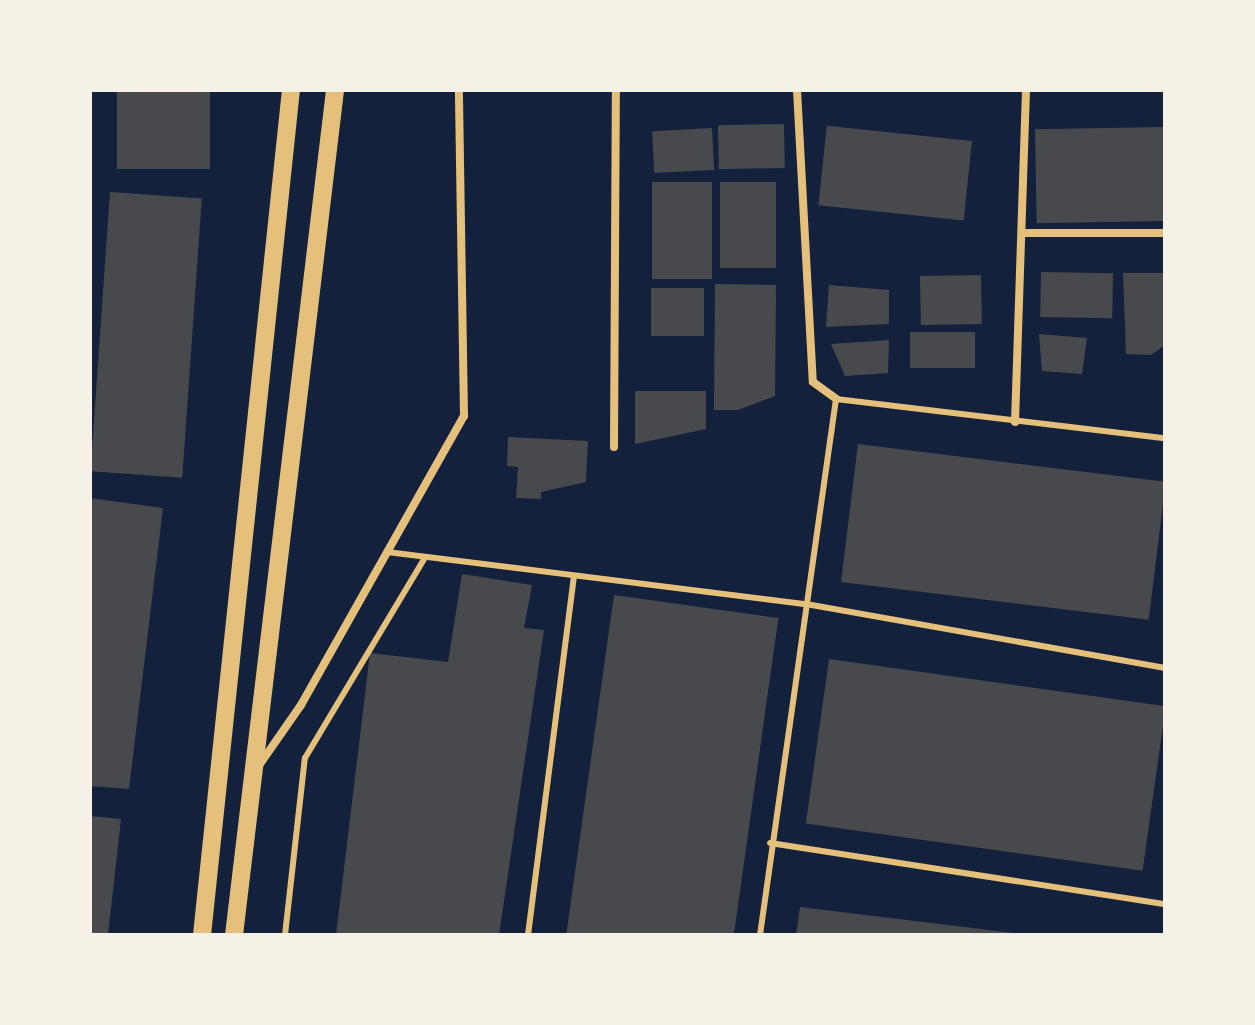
<!DOCTYPE html>
<html>
<head>
<meta charset="utf-8">
<style>
  body { margin:0 }
  #map { position:relative; width:1255px; height:1025px; overflow:hidden; background:#14213d; font-family:"Noto Sans",sans-serif }
  div>[style] { position:absolute }
  [style*='--x'] { left:calc(var(--x)*1px); top:calc(var(--y)*1px); width:calc(var(--w)*1px); rotate:calc(var(--a)*1deg) }
  .building>* { inset:0; background:#48494c; transform-origin:0 0 }
  .service>* { height:6px; margin:-3px; padding:0 3px; transform-origin:3px; border-radius:3px; background:#e5c07b }
  .minor>* { height:8px; margin:-4px; padding:0 4px; transform-origin:4px; border-radius:4px; background:#e5c07b }
  .primary>* { height:18px; margin:-9px; padding:0 9px; transform-origin:9px; border-radius:9px; background:#e5c07b }
  span { translate:-50% -50%; white-space:nowrap; text-align:center; line-height:1.15; -webkit-text-stroke:8px #f6f1e7; paint-order:stroke }
  .frame { position:absolute; inset:0; border:92px solid #f6f1e7; pointer-events:none }
</style>
</head>
<body>
<div id="map">
  <div class="building">
    <i style="left:117px;top:90px;width:93px;height:79px"></i>
    <i style="left:784px;top:124px;width:44px;height:66px;rotate:89deg"></i>
    <i style="left:1163px;top:127px;width:94px;height:128px;rotate:89deg"></i>
    <i style="left:712px;top:128px;width:42px;height:60px;rotate:87deg"></i>
    <i style="left:972px;top:141px;width:80px;height:146px;rotate:96deg"></i>
    <i style="left:652px;top:182px;width:60px;height:97px"></i>
    <i style="left:720px;top:182px;width:56px;height:86px"></i>
    <i style="left:110px;top:192px;width:92px;height:280px;rotate:4deg"></i>
    <i style="left:1041px;top:272px;width:72px;height:45px;rotate:1deg"></i>
    <i style="clip-path:polygon(1123px 273px,1165px 273px,1165px 345px,1151px 355px,1126px 354px)"></i>
    <i style="left:981px;top:275px;width:49px;height:61px;rotate:89deg"></i>
    <i style="clip-path:polygon(715px 284px,776px 285px,775px 396px,738px 410px,714px 410px)"></i>
    <i style="clip-path:polygon(829px 285px,889px 290px,889px 324px,826px 327px)"></i>
    <i style="left:651px;top:288px;width:53px;height:48px"></i>
    <i style="left:975px;top:332px;width:36px;height:65px;rotate:90deg"></i>
    <i style="clip-path:polygon(1039px 334px,1087px 338px,1082px 374px,1042px 371px)"></i>
    <i style="clip-path:polygon(889px 340px,888px 373px,845px 376px,831px 344px)"></i>
    <i style="clip-path:polygon(635px 391px,706px 391px,706px 429px,635px 444px)"></i>
    <i style="clip-path:polygon(508px 437px,588px 441px,586px 482px,541px 492px,541px 499px,516px 498px,518px 467px,507px 466px)"></i>
    <i style="left:858px;top:444px;width:310px;height:139px;rotate:7deg"></i>
    <i style="clip-path:polygon(90px 498px,163px 508px,129px 789px,90px 786px)"></i>
    <i style="clip-path:polygon(462px 574px,532px 585px,524px 628px,544px 630px,499px 935px,336px 935px,370px 653px,448px 662px)"></i>
    <i style="left:614px;top:595px;width:166px;height:343px;rotate:8deg"></i>
    <i style="left:829px;top:659px;width:340px;height:166px;rotate:8deg"></i>
    <i style="clip-path:polygon(90px 816px,121px 819px,108px 935px,90px 935px)"></i>
    <i style="clip-path:polygon(800px 907px,1014px 933px,1014px 935px,796px 935px)"></i>
  </div>
  <div class="service">
    <i style="--x:387;--y:552;--w:422;--a:7.1"></i>
    <i style="--x:806;--y:604;--w:365;--a:10.1"></i>
    <i style="--x:770;--y:843;--w:400;--a:8.8"></i>
    <i style="--x:285;--y:935;--w:178;--a:-83.6"></i>
    <i style="--x:305;--y:758;--w:232;--a:-59.1"></i>
    <i style="--x:528;--y:935;--w:361;--a:-82.7"></i>
    <i style="--x:760;--y:935;--w:541;--a:-81.93"></i>
    <i style="--x:836;--y:399;--w:331;--a:6.8"></i>
  </div>
  <div class="minor">
    <i style="--x:797;--y:90;--w:292;--a:86.9"></i>
    <i style="--x:813;--y:382;--w:29;--a:36"></i>
    <i style="--x:1022;--y:233;--w:143;--a:0"></i>
    <i style="--x:1015;--y:422;--w:332;--a:-88.1"></i>
    <i style="--x:614;--y:447;--w:357;--a:-89.7"></i>
    <i style="--x:260;--y:764;--w:72;--a:-55.2"></i>
    <i style="--x:301;--y:705;--w:332;--a:-60.6"></i>
    <i style="--x:464;--y:416;--w:326;--a:-90.9"></i>
  </div>
  <div class="primary">
    <i style="--x:202;--y:935;--w:850;--a:-83.99"></i>
    <i style="--x:234;--y:935;--w:851;--a:-83.18"></i>
  </div>
  <div class="frame"></div>
</div>
</body>
</html>
